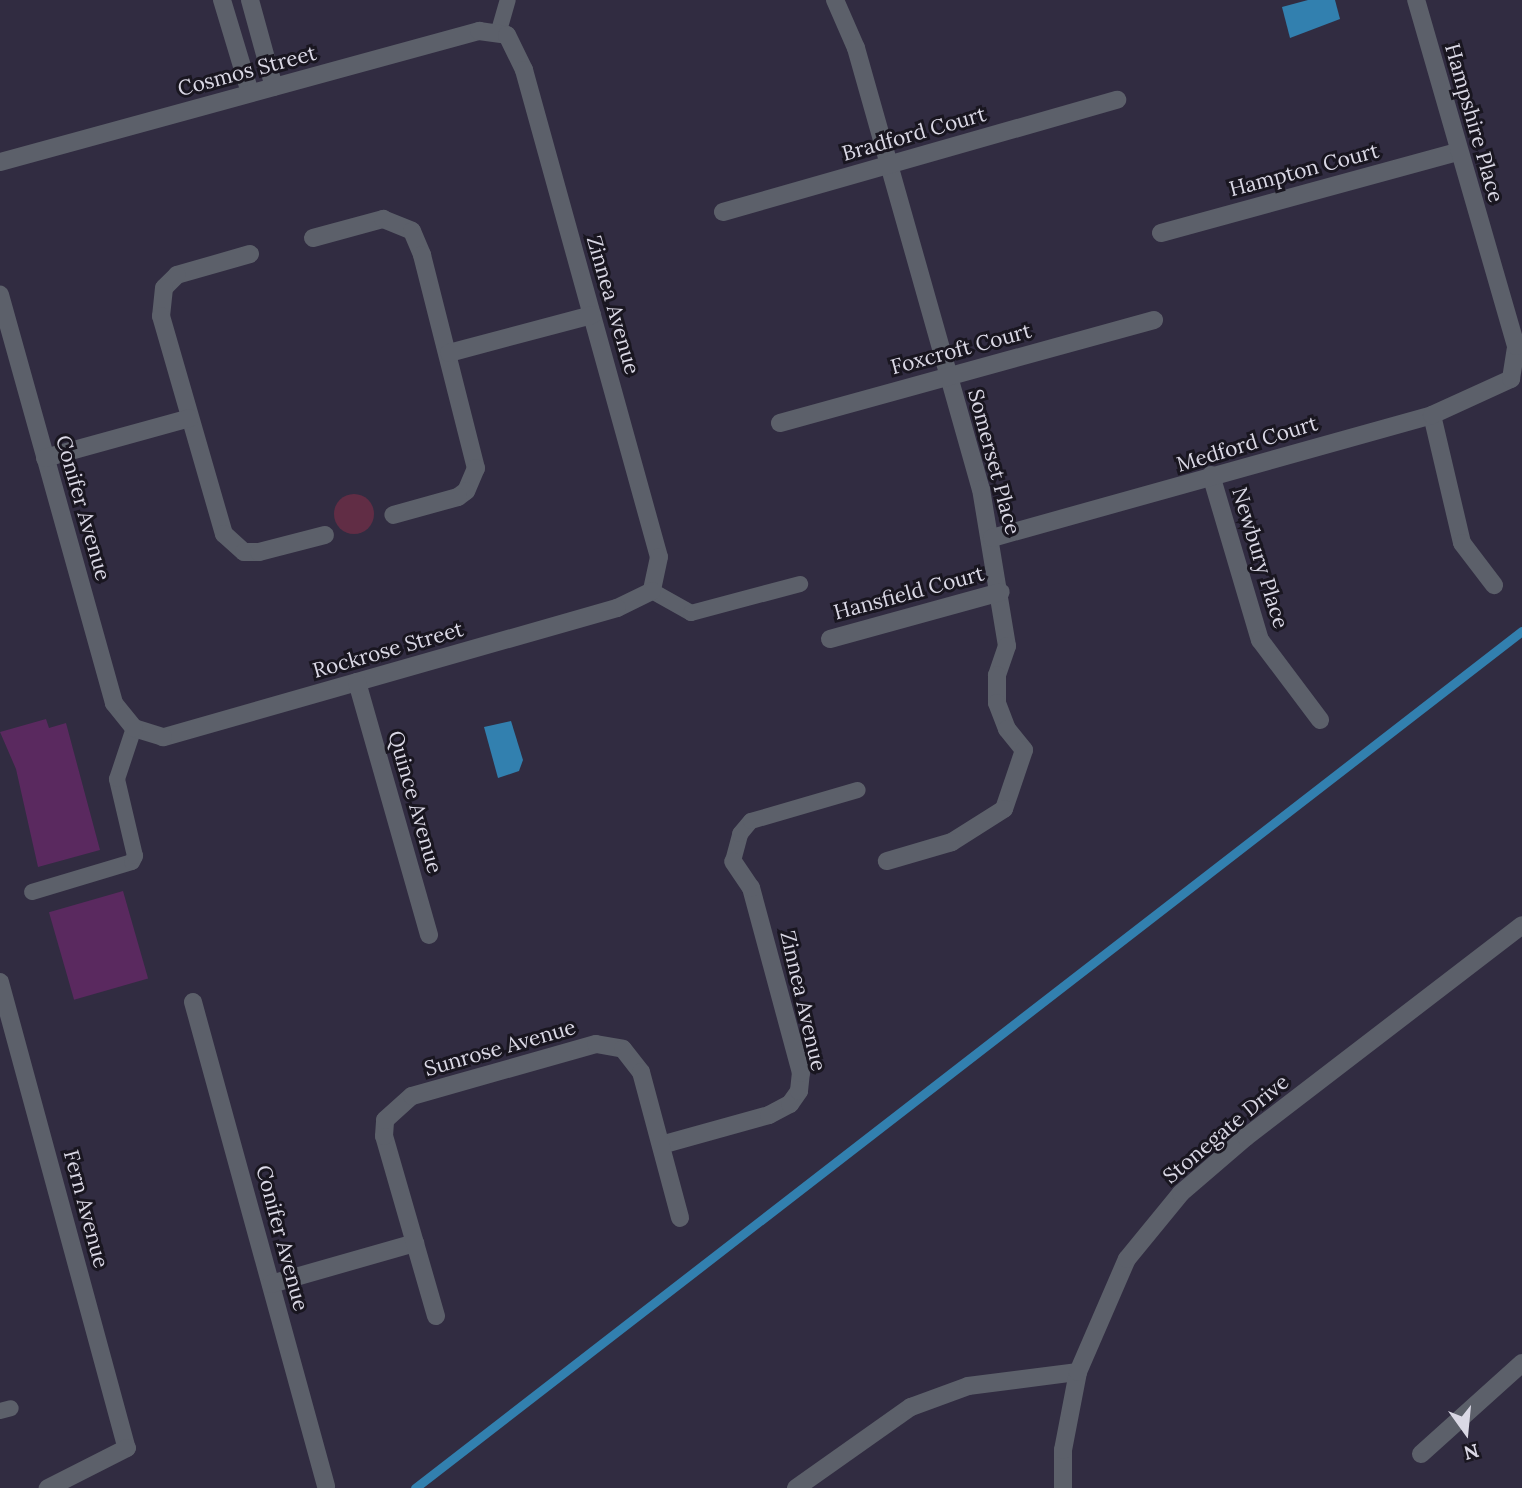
<!DOCTYPE html>
<html>
<head>
<meta charset="utf-8">
<style>
  body { margin:0 }
  #map { position:relative; width:1522px; height:1488px; overflow:hidden; background:#312c41; font-family:Lora,serif }
  div>[style] { position:absolute }
  [style*='--x'] { left:calc(var(--x)*1px); top:calc(var(--y)*1px); width:calc(var(--w)*1px); rotate:calc(var(--a)*1deg) }
  .green>* { inset:0; background:#612d45 }
  .round { border-radius:50% }
  .water>* { inset:0; background:#3280af }
  .stream>* { height:9px; margin:-4.5px; padding:0 4.5px; transform-origin:4.5px; border-radius:4.5px; background:#3280af }
  .building>* { inset:0; background:#5a295f; transform-origin:0 0 }
  .lane>* { height:16px; margin:-8px; padding:0 8px; transform-origin:8px; border-radius:8px; background:#5c606a }
  .street>* { height:18px; margin:-9px; padding:0 9px; transform-origin:9px; border-radius:9px; background:#5c606a }
  span { translate:-50% -50%; white-space:nowrap; text-align:center; line-height:1.15; -webkit-text-stroke:6px #191620; paint-order:stroke }
  .street-label { font-size:21px; color:#dad8e5 }
  .north { position:absolute; left:1431px; top:1397px; width:70px; height:70px; -webkit-text-stroke:5px #191620; paint-order:stroke; rotate:165deg; font-size:19px; font-weight:700; line-height:28px; text-align:center; color:#dad8e5 }
  .north::after { content:''; display:block; margin:auto; width:24px; height:32px; background:#dad8e5; clip-path:polygon(50% 0,100% 100%,50% 72%,0 100%) }
</style>
</head>
<body>
<div id="map">
  <div class="green">
    <i class="round" style="left:334px;top:494px;width:40px;height:40px"></i>
  </div>
  <div class="water">
    <i style="clip-path:polygon(1308px 0,1335px 0,1340px 19px,1290px 38px,1282px 7px)"></i>
    <i style="clip-path:polygon(511px 721px,523px 760px,519px 771px,498px 778px,484px 727px)"></i>
  </div>
  <div class="stream">
    <i style="--x:415;--y:1488;--w:1400;--a:-37.75"></i>
  </div>
  <div class="building">
    <i style="clip-path:polygon(46px 719px,49px 728px,66px 723px,100px 850px,38px 867px,16px 769px,0 732px)"></i>
    <i style="left:123px;top:891px;width:91px;height:77px;rotate:74deg"></i>
  </div>
  <div class="lane">
    <i style="--x:498;--y:34;--w:35;--a:-74"></i>
    <i style="--x:652;--y:591;--w:45;--a:29.4"></i>
    <i style="--x:691;--y:613;--w:113;--a:-14.9"></i>
    <i style="--x:733;--y:861;--w:28;--a:-75"></i>
    <i style="--x:740;--y:834;--w:17;--a:-50"></i>
    <i style="--x:751;--y:821;--w:111;--a:-16.2"></i>
    <i style="--x:32;--y:892;--w:104;--a:-16.7"></i>
    <i style="--x:132;--y:862;--w:7;--a:-63"></i>
    <i style="--x:135;--y:856;--w:79;--a:-103.2"></i>
    <i style="--x:117;--y:779;--w:54;--a:-71.6"></i>
    <i style="--x:0;--y:1411;--w:11;--a:-15"></i>
  </div>
  <div class="street">
    <i style="--x:222;--y:0;--w:97;--a:73.2"></i>
    <i style="--x:250;--y:0;--w:90;--a:74.6"></i>
    <i style="--x:835;--y:0;--w:52;--a:66.4"></i>
    <i style="--x:856;--y:48;--w:458;--a:74.2"></i>
    <i style="--x:981;--y:489;--w:159;--a:80.6"></i>
    <i style="--x:1007;--y:646;--w:31;--a:109"></i>
    <i style="--x:997;--y:675;--w:28;--a:90"></i>
    <i style="--x:997;--y:703;--w:28;--a:69"></i>
    <i style="--x:1007;--y:729;--w:27;--a:51"></i>
    <i style="--x:1024;--y:750;--w:62;--a:108.7"></i>
    <i style="--x:1004;--y:809;--w:62;--a:147.6"></i>
    <i style="--x:952;--y:842;--w:68;--a:163.7"></i>
    <i style="--x:0;--y:162;--w:497;--a:-15.3"></i>
    <i style="--x:479;--y:31;--w:28;--a:8"></i>
    <i style="--x:507;--y:35;--w:39;--a:64"></i>
    <i style="--x:524;--y:70;--w:505;--a:74.51"></i>
    <i style="--x:659;--y:557;--w:35;--a:102"></i>
    <i style="--x:652;--y:591;--w:39;--a:154"></i>
    <i style="--x:617;--y:608;--w:472;--a:164.1"></i>
    <i style="--x:163;--y:737;--w:30;--a:-163"></i>
    <i style="--x:134;--y:728;--w:32;--a:-129"></i>
    <i style="--x:114;--y:703;--w:424;--a:-105.6"></i>
    <i style="--x:723;--y:212;--w:410;--a:-15.9"></i>
    <i style="--x:1161;--y:233;--w:308;--a:-15.3"></i>
    <i style="--x:313;--y:238;--w:73;--a:-15.2"></i>
    <i style="--x:383;--y:219;--w:31;--a:22"></i>
    <i style="--x:412;--y:231;--w:26;--a:67"></i>
    <i style="--x:422;--y:255;--w:220;--a:75.8"></i>
    <i style="--x:476;--y:468;--w:25;--a:113"></i>
    <i style="--x:466;--y:491;--w:10;--a:143"></i>
    <i style="--x:458;--y:497;--w:67;--a:164.5"></i>
    <i style="--x:250;--y:254;--w:76;--a:164"></i>
    <i style="--x:177;--y:275;--w:18;--a:135"></i>
    <i style="--x:164;--y:288;--w:28;--a:96"></i>
    <i style="--x:161;--y:316;--w:227;--a:73.9"></i>
    <i style="--x:224;--y:534;--w:27;--a:42"></i>
    <i style="--x:244;--y:552;--w:15;--a:0"></i>
    <i style="--x:259;--y:552;--w:68;--a:-14.4"></i>
    <i style="--x:449;--y:353;--w:148;--a:-14.9"></i>
    <i style="--x:1432;--y:415;--w:131;--a:76.8"></i>
    <i style="--x:1462;--y:543;--w:53;--a:52.7"></i>
    <i style="--x:780;--y:423;--w:388;--a:-15.4"></i>
    <i style="--x:45;--y:458;--w:150;--a:-15.4"></i>
    <i style="--x:1211;--y:475;--w:172;--a:73.5"></i>
    <i style="--x:1260;--y:640;--w:100;--a:53.1"></i>
    <i style="--x:992;--y:538;--w:457;--a:-15.6"></i>
    <i style="--x:1432;--y:415;--w:87;--a:-24.5"></i>
    <i style="--x:1511;--y:379;--w:33;--a:-81"></i>
    <i style="--x:1516;--y:346;--w:360;--a:-106.1"></i>
    <i style="--x:830;--y:639;--w:177;--a:-15.4"></i>
    <i style="--x:357;--y:682;--w:263;--a:74.1"></i>
    <i style="--x:0;--y:982;--w:483;--a:74.8"></i>
    <i style="--x:127;--y:1448;--w:89;--a:153.1"></i>
    <i style="--x:193;--y:1002;--w:502;--a:74.63"></i>
    <i style="--x:661;--y:1145;--w:112;--a:-15.5"></i>
    <i style="--x:769;--y:1115;--w:24;--a:-28"></i>
    <i style="--x:790;--y:1104;--w:16;--a:-55"></i>
    <i style="--x:799;--y:1091;--w:18;--a:-84"></i>
    <i style="--x:801;--y:1073;--w:192;--a:-105.1"></i>
    <i style="--x:751;--y:888;--w:32;--a:-124"></i>
    <i style="--x:271;--y:1284;--w:150;--a:-15.9"></i>
    <i style="--x:436;--y:1316;--w:187;--a:-106.1"></i>
    <i style="--x:384;--y:1136;--w:16;--a:-86"></i>
    <i style="--x:385;--y:1120;--w:36;--a:-42"></i>
    <i style="--x:412;--y:1096;--w:191;--a:-15.8"></i>
    <i style="--x:596;--y:1044;--w:27;--a:10"></i>
    <i style="--x:623;--y:1049;--w:29;--a:52"></i>
    <i style="--x:641;--y:1072;--w:151;--a:75"></i>
    <i style="--x:1421;--y:1454;--w:136;--a:-42"></i>
    <i style="--x:796;--y:1488;--w:141;--a:-35.2"></i>
    <i style="--x:911;--y:1407;--w:61;--a:-20.2"></i>
    <i style="--x:968;--y:1386;--w:111;--a:-7.3"></i>
    <i style="--x:1063;--y:1488;--w:38;--a:-90"></i>
    <i style="--x:1063;--y:1450;--w:79;--a:-79.1"></i>
    <i style="--x:1078;--y:1372;--w:123;--a:-66.6"></i>
    <i style="--x:1127;--y:1259;--w:85;--a:-50.7"></i>
    <i style="--x:1181;--y:1193;--w:86;--a:-40.7"></i>
    <i style="--x:1246;--y:1137;--w:348;--a:-37.5"></i>
  </div>
  <div class="street-label">
    <span style="left:247px;top:71px;rotate:-15deg">Cosmos Street</span>
    <span style="left:1474px;top:123px;rotate:74deg">Hampshire Place</span>
    <span style="left:914px;top:134px;rotate:-16deg">Bradford Court</span>
    <span style="left:1304px;top:170px;rotate:-15deg">Hampton Court</span>
    <span style="left:613px;top:305px;rotate:74deg">Zinnea Avenue</span>
    <span style="left:961px;top:349px;rotate:-15deg">Foxcroft Court</span>
    <span style="left:1247px;top:444px;rotate:-17deg">Medford Court</span>
    <span style="left:994px;top:462px;rotate:75deg">Somerset Place</span>
    <span style="left:83px;top:508px;rotate:74deg">Conifer Avenue</span>
    <span style="left:1260px;top:558px;rotate:73deg">Newbury Place</span>
    <span style="left:909px;top:593px;rotate:-15deg">Hansfield Court</span>
    <span style="left:388px;top:650px;rotate:-16deg">Rockrose Street</span>
    <span style="left:415px;top:802px;rotate:74deg">Quince Avenue</span>
    <span style="left:803px;top:1001px;rotate:77deg">Zinnea Avenue</span>
    <span style="left:500px;top:1048px;rotate:-16deg">Sunrose Avenue</span>
    <span style="left:1226px;top:1129px;rotate:-40deg">Stonegate Drive</span>
    <span style="left:86px;top:1209px;rotate:75deg">Fern Avenue</span>
    <span style="left:282px;top:1238px;rotate:75deg">Conifer Avenue</span>
  </div>
  <div class="north">N</div>
</div>
</body>
</html>
